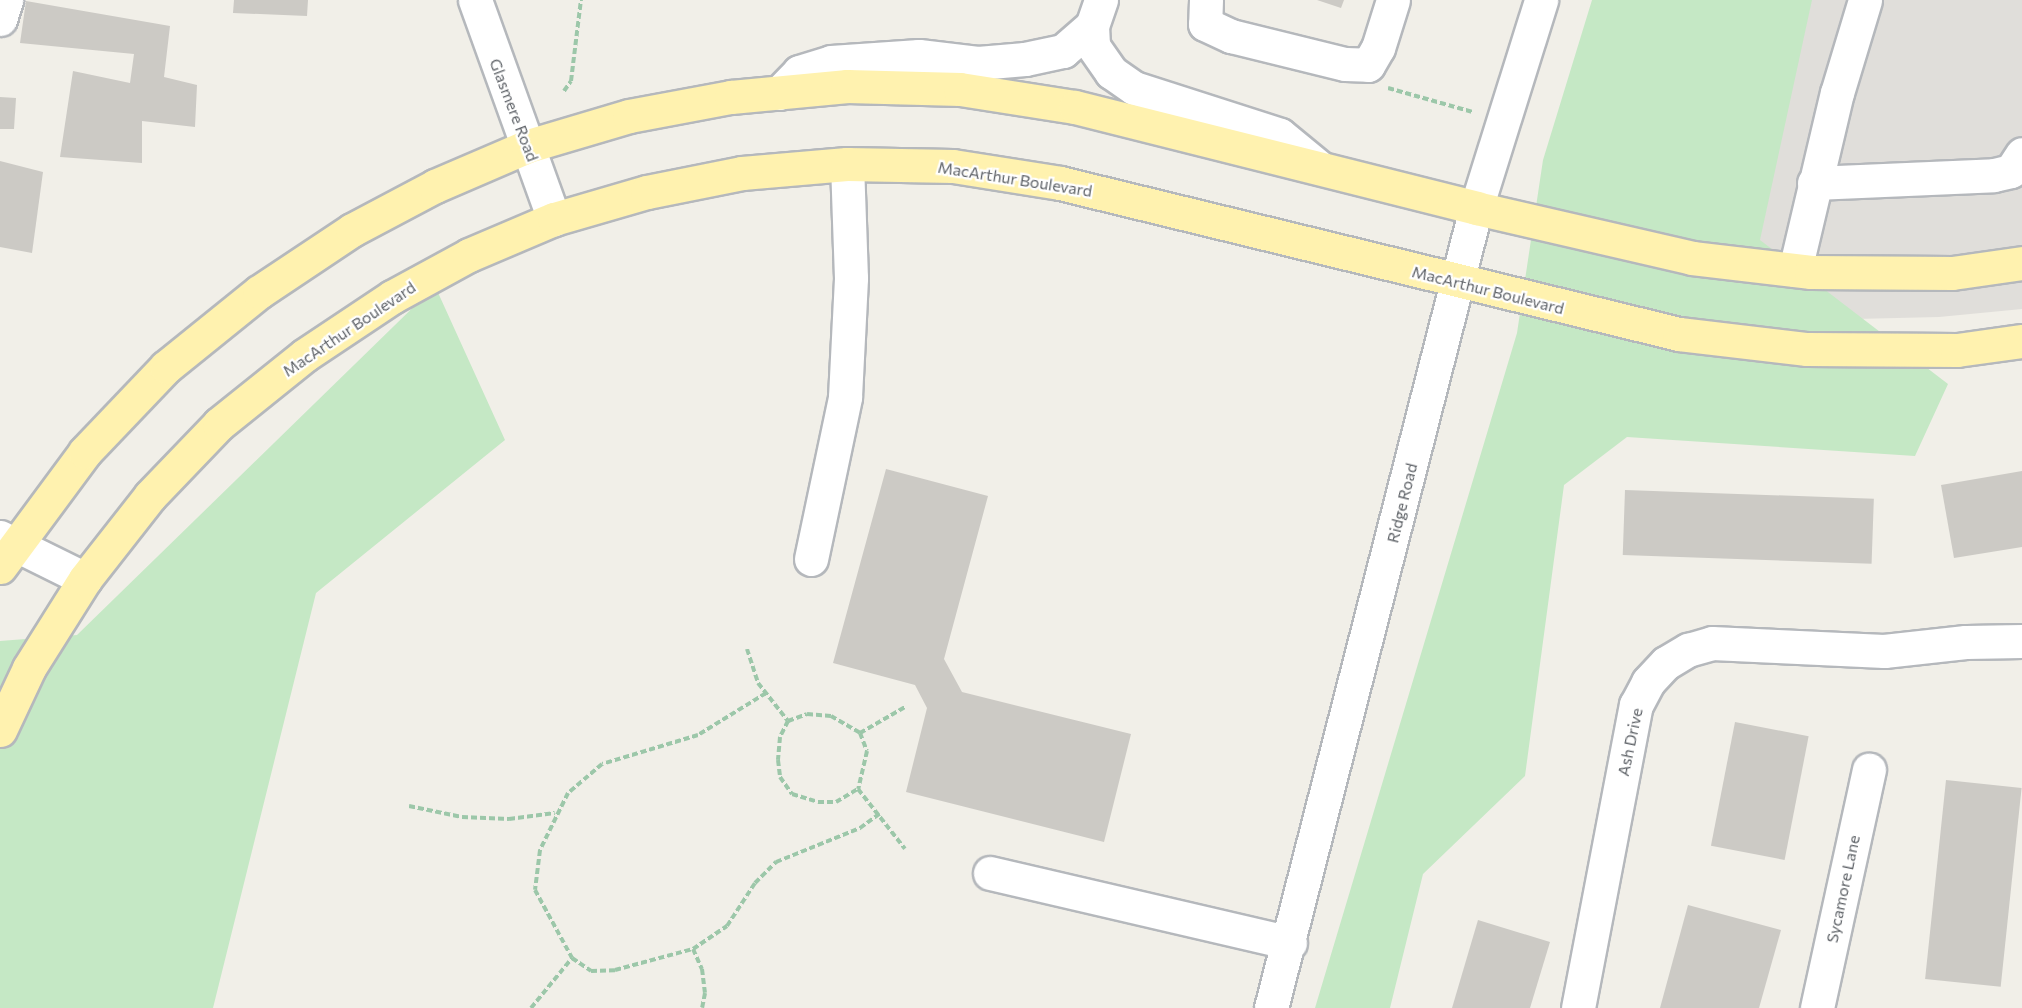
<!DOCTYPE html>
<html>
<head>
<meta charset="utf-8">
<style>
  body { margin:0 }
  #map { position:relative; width:2022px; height:1008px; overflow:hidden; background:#f1efe8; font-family:Commissioner,sans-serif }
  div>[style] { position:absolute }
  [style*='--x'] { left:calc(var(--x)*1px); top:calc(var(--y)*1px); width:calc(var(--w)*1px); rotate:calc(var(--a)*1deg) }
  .industrial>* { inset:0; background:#e0deda }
  .green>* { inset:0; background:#c5e8c5 }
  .building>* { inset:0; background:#cccac5; transform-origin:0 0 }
  .path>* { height:4px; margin-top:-2px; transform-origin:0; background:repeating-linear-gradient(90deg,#9cc7a9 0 6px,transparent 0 9px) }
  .roads { filter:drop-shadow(2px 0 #b5b8bc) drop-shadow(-2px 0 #b5b8bc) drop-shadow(0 2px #b5b8bc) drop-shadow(0 -2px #b5b8bc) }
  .minor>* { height:33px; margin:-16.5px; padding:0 16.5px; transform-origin:16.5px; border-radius:16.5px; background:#fff }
  .major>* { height:33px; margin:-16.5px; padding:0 16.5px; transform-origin:16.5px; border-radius:16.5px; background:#fff2af }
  span { translate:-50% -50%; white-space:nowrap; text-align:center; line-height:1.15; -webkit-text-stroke:4.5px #fff; paint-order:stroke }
  .street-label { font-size:16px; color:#5f6368 }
</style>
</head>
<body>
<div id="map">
  <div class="industrial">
    <i style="clip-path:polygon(1781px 0,2022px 0,2022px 309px,1939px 317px,1855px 319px,1690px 306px)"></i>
  </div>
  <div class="green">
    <i style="clip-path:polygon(1592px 0,1812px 0,1760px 240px,1948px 384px,1915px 456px,1627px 437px,1564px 485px,1525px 776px,1423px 874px,1390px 1008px,1315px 1008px,1517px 333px,1543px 160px)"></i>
    <i style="clip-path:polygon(435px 286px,505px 440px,316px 593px,213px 1008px,0 1008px,0 641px,77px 635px)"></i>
  </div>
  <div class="building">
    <i style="clip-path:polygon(234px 0,308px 0,307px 16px,233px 13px)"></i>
    <i style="clip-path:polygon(1317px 0,1344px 0,1341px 8px)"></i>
    <i style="clip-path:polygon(26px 1px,170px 26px,164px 77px,197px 85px,195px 127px,142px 121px,142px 163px,60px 157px,73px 71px,130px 83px,134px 54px,20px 43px)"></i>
    <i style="clip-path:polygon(0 97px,16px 98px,14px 129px,0 129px)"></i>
    <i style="clip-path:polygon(0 161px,43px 172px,32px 253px,0 247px)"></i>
    <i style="clip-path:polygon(886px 469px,988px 496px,944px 659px,962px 692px,1131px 734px,1104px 842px,906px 792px,927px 708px,915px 685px,833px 663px)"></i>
    <i style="clip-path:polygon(2022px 471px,2022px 547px,1954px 558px,1941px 485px)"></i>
    <i style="left:1625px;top:490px;width:249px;height:65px;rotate:2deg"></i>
    <i style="left:1735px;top:722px;width:75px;height:126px;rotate:11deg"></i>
    <i style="left:1946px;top:780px;width:76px;height:200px;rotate:6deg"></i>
    <i style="clip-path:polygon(1688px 905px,1781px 930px,1759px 1008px,1660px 1008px)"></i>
    <i style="clip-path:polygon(1478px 920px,1550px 942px,1530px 1008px,1452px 1008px)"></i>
  </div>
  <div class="path">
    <i style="--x:1388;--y:88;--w:88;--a:15.8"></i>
    <i style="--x:564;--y:91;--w:12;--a:-55"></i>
    <i style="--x:571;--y:81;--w:82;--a:-83"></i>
    <i style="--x:747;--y:649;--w:36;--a:72"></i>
    <i style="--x:758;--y:683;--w:48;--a:51.7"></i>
    <i style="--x:788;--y:721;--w:18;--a:117"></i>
    <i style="--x:780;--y:737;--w:23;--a:95"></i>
    <i style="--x:778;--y:760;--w:17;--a:83"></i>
    <i style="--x:780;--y:777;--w:21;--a:55"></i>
    <i style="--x:792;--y:794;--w:27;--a:17"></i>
    <i style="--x:818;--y:802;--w:18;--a:0"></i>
    <i style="--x:836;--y:802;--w:26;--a:-31"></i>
    <i style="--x:858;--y:789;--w:76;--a:51.9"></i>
    <i style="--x:766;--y:693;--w:80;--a:148.3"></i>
    <i style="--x:698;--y:735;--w:100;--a:163.2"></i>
    <i style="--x:602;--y:764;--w:45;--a:139.5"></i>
    <i style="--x:568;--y:793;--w:64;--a:116.2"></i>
    <i style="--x:540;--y:850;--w:40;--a:97.1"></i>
    <i style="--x:535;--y:890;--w:77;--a:61.4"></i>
    <i style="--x:572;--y:958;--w:23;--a:34"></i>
    <i style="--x:591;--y:971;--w:24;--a:-2"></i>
    <i style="--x:615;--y:970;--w:81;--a:-15.1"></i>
    <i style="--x:693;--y:949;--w:41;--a:-34.1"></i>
    <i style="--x:727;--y:926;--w:51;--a:-56.9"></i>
    <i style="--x:755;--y:883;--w:30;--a:-45"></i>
    <i style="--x:776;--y:862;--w:91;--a:-22"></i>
    <i style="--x:860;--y:828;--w:26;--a:-36"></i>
    <i style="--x:788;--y:721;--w:20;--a:-20"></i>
    <i style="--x:807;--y:714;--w:24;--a:5"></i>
    <i style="--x:831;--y:716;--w:34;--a:30"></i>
    <i style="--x:860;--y:733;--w:19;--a:69"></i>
    <i style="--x:867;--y:751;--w:39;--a:103"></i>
    <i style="--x:860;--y:733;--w:52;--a:-30"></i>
    <i style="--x:409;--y:806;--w:54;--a:11.7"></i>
    <i style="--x:462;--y:817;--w:47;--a:2.4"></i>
    <i style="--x:509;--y:819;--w:46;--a:-7.4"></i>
    <i style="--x:693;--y:949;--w:22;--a:66"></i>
    <i style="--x:702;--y:969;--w:24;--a:83"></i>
    <i style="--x:705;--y:993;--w:15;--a:101"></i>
    <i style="--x:531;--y:1008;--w:65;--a:-50.6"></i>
  </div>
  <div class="roads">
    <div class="minor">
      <i style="--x:475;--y:0;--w:233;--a:70.2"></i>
      <i style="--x:1101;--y:0;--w:28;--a:109"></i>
      <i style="--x:1092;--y:26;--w:20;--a:87"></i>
      <i style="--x:1093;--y:46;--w:32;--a:55"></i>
      <i style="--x:1111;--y:72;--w:28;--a:35"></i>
      <i style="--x:1134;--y:88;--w:153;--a:17.8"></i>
      <i style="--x:1280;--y:135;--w:52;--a:39.5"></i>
      <i style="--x:1206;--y:0;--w:24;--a:92"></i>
      <i style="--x:1205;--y:24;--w:29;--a:25"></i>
      <i style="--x:1231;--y:36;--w:117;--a:13.8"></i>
      <i style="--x:1345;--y:64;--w:23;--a:2"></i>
      <i style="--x:1368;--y:65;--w:20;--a:-60"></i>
      <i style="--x:1378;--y:48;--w:50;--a:-72.6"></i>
      <i style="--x:0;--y:19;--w:20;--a:-72"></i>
      <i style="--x:779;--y:93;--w:29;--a:-46"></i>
      <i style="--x:799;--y:72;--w:34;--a:-17"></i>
      <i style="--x:831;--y:62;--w:88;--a:-3.9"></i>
      <i style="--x:919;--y:56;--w:59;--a:6.8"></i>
      <i style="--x:978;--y:63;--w:47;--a:-4.9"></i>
      <i style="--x:1025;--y:59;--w:39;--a:-12"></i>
      <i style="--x:1063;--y:51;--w:38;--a:-41"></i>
      <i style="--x:1814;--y:183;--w:180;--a:-2.5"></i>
      <i style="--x:1994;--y:175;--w:17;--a:-13"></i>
      <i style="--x:2011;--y:171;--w:20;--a:-57"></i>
      <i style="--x:1795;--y:270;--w:182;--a:-76.7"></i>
      <i style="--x:1837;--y:93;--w:97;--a:-73.2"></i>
      <i style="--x:0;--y:537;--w:95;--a:26.3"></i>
      <i style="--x:811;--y:559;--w:166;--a:-78.1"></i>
      <i style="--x:845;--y:397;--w:119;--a:-87.1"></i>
      <i style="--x:851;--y:278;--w:114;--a:-92"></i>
      <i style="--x:990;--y:873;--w:308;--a:13.1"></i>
      <i style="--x:1271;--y:1008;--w:826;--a:-75.63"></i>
      <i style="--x:1476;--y:208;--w:218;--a:-72.6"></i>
      <i style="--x:1578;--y:1008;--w:309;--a:-79.2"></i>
      <i style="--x:1636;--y:705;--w:26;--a:-62"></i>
      <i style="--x:1648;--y:682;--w:26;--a:-47"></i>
      <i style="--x:1666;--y:663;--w:26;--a:-31"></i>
      <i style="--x:1688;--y:650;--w:25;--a:-16"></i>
      <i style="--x:1712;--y:643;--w:172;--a:2.7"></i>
      <i style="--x:1884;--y:651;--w:82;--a:-6.3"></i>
      <i style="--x:1966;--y:642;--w:56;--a:-1"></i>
      <i style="--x:1817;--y:1008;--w:244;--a:-77.7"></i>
    </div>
    <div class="major">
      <i style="--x:0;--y:567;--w:143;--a:-53.5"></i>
      <i style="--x:85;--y:452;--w:117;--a:-46.4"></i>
      <i style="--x:166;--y:367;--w:119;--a:-38.9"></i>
      <i style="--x:259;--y:292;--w:112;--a:-33.7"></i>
      <i style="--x:352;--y:230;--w:94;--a:-27.9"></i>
      <i style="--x:435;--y:186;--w:101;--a:-23.3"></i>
      <i style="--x:528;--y:146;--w:105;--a:-16.5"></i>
      <i style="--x:629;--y:116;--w:104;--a:-10.6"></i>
      <i style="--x:731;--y:97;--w:117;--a:-5.4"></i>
      <i style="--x:847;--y:86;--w:113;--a:1.5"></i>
      <i style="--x:960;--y:89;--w:116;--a:8.9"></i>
      <i style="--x:1075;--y:107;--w:414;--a:14.1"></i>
      <i style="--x:1476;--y:208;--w:222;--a:13"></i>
      <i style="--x:1692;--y:258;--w:120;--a:6.7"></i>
      <i style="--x:1811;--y:272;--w:141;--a:0.4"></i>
      <i style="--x:1952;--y:273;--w:71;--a:-8.1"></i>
      <i style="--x:0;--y:730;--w:68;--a:-64.9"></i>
      <i style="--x:29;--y:668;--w:105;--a:-57.8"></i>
      <i style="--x:85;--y:579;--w:105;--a:-51.9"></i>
      <i style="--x:150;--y:496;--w:100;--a:-46.2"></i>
      <i style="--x:219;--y:424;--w:110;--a:-38.7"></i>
      <i style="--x:305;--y:355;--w:105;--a:-33.7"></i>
      <i style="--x:392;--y:297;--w:88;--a:-28.6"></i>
      <i style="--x:469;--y:255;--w:92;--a:-23"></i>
      <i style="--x:554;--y:219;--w:97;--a:-16.2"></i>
      <i style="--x:647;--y:192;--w:97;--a:-11.3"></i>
      <i style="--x:742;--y:173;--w:105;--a:-4.9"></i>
      <i style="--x:847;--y:164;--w:106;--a:1.1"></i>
      <i style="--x:953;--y:166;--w:108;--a:9"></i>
      <i style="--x:1060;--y:183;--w:637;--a:13.71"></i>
      <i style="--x:1679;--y:334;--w:129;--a:6.7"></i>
      <i style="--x:1807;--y:349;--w:150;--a:0.4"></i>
      <i style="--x:1957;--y:350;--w:66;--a:-7.9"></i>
    </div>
  </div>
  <div class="street-label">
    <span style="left:514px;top:110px;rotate:69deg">Glasmere Road</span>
    <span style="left:1015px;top:179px;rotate:9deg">MacArthur Boulevard</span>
    <span style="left:1488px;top:290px;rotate:14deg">MacArthur Boulevard</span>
    <span style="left:349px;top:329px;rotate:-34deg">MacArthur Boulevard</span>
    <span style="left:1402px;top:503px;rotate:-76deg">Ridge Road</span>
    <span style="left:1630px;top:742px;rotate:-78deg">Ash Drive</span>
    <span style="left:1843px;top:889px;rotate:-78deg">Sycamore Lane</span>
  </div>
</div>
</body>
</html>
